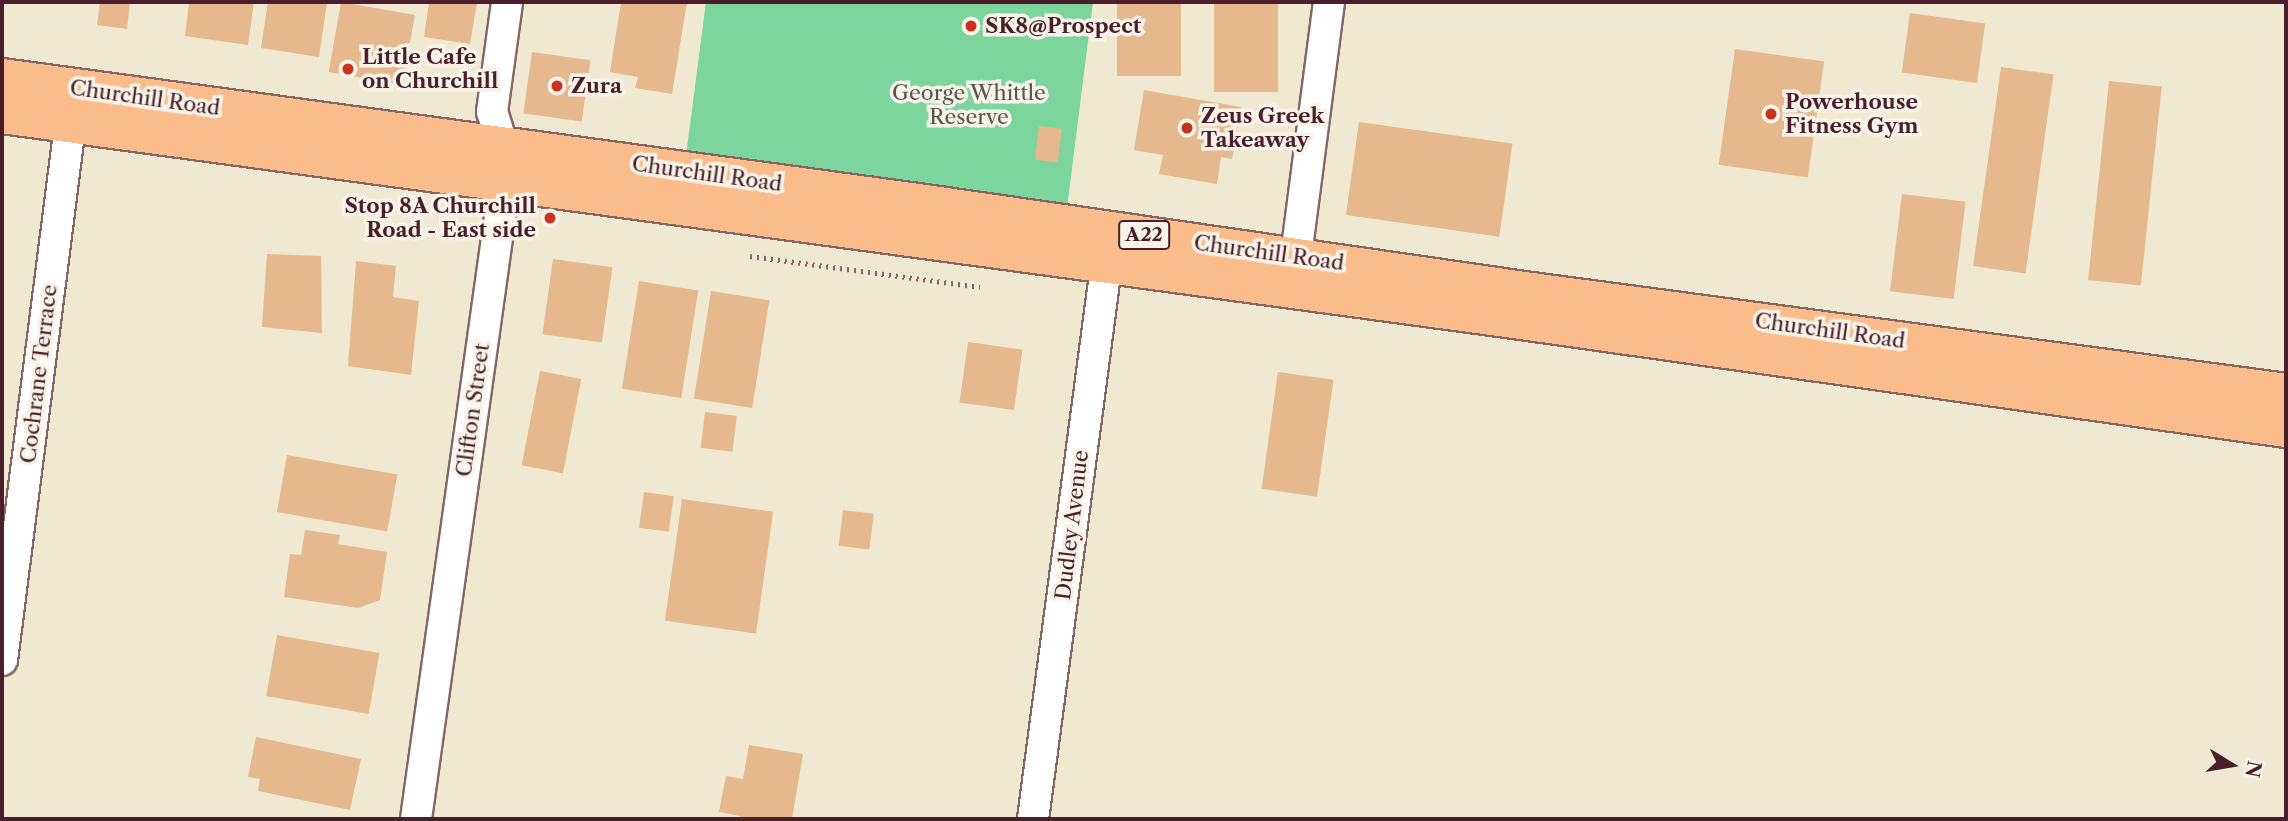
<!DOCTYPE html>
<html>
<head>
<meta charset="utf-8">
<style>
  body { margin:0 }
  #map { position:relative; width:2288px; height:821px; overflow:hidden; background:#f0e9d2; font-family:"Libre Caslon Text",serif }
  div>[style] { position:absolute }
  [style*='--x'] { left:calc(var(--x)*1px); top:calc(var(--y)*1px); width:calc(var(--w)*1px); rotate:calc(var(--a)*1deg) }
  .green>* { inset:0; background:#7bd59c }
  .building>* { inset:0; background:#e5b88d; transform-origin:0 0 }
  .path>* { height:4.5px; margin-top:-2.25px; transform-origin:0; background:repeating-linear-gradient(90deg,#846665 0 2px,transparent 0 7px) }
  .roads { filter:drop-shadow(2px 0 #846665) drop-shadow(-2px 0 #846665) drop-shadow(0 2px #846665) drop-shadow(0 -2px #846665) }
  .minor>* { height:30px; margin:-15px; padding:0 15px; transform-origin:15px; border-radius:15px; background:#fff }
  .primary>* { height:38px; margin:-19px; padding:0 19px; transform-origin:19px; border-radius:19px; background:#fabc8b }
  .dots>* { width:19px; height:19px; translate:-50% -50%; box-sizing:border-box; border:4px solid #f7f3e8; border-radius:50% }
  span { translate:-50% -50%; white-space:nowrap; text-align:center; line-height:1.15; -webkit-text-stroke:7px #f7f3e8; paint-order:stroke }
  .shield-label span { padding:2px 5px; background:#f7f3e8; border:2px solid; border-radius:5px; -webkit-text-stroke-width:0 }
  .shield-label { font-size:19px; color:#4a1f2b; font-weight:700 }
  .poi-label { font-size:21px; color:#4a1f2b; font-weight:700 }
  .left { translate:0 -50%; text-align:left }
  .right { translate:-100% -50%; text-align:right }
  .park-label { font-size:21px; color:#59564d }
  .street-label { font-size:21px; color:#4a1f2b }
  .frame { position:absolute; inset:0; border:4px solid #4a1f2b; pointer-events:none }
  .north { position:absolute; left:2197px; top:730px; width:70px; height:70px; -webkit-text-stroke:5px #f7f3e8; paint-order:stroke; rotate:101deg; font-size:19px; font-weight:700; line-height:28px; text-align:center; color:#4a1f2b }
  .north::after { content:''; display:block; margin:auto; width:24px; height:32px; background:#4a1f2b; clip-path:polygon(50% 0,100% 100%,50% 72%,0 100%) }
</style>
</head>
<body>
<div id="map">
  <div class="green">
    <i style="clip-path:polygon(706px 2px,1093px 2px,1065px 224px,684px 171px)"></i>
  </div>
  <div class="building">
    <i style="clip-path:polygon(100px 2px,130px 2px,127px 29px,97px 25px)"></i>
    <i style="clip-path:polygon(189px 2px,254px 2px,248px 45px,185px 36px)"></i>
    <i style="clip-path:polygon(268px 2px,327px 2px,319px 57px,261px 48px)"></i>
    <i style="left:341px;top:2px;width:75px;height:71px;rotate:10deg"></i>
    <i style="clip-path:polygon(429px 2px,477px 2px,470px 44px,424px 37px)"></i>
    <i style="clip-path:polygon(621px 2px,687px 2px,672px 94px,635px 88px,638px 77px,610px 72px)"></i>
    <i style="left:1117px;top:2px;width:64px;height:74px"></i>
    <i style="left:1214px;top:2px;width:64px;height:90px"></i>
    <i style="left:1910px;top:13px;width:76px;height:60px;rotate:8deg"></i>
    <i style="left:1735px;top:49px;width:90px;height:117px;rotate:8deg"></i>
    <i style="left:532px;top:52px;width:59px;height:62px;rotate:8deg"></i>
    <i style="left:2001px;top:67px;width:53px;height:201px;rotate:8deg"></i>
    <i style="left:2109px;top:81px;width:53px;height:200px;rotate:6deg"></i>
    <i style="clip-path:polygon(1144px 90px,1241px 107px,1232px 159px,1221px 157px,1217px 184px,1159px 174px,1163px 155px,1134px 150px)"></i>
    <i style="left:1359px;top:122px;width:155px;height:94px;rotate:8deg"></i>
    <i style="left:1039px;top:126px;width:23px;height:34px;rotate:7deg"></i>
    <i style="left:1902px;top:194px;width:64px;height:98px;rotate:7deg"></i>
    <i style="clip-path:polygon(267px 254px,321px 256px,322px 333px,262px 327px)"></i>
    <i style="left:553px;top:259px;width:60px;height:76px;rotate:8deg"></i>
    <i style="clip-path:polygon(356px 261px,396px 266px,393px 297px,419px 301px,411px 375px,348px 366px)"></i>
    <i style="left:639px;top:281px;width:60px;height:109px;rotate:9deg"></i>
    <i style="left:711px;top:291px;width:59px;height:109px;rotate:9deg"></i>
    <i style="left:968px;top:342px;width:55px;height:61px;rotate:8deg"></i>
    <i style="left:540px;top:371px;width:42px;height:96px;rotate:11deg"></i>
    <i style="left:1278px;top:372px;width:56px;height:118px;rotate:8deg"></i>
    <i style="left:705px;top:412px;width:32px;height:36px;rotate:7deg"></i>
    <i style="left:287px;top:455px;width:112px;height:58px;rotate:10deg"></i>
    <i style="left:644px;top:492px;width:30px;height:36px;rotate:8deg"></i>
    <i style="left:682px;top:499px;width:92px;height:123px;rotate:8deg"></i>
    <i style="left:843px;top:510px;width:31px;height:36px;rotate:7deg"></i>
    <i style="clip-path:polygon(305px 530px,340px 535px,338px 544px,387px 552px,380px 600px,358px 608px,284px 597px,290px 554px,301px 555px)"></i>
    <i style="left:277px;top:635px;width:104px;height:62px;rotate:10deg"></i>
    <i style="clip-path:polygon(256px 737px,361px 759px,350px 810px,258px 791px,260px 779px,248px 777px)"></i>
    <i style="clip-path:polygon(749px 745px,803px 754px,792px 819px,740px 819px,740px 816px,719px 812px,726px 776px,743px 779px)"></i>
  </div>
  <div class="path">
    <i style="--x:750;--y:256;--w:232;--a:7.7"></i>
  </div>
  <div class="roads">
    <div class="minor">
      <i style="--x:1293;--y:279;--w:279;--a:-82.6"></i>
      <i style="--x:2;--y:660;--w:562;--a:-82.75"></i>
      <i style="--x:416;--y:819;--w:644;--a:-82.06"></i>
      <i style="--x:505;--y:181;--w:34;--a:-93"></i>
      <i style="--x:503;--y:147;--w:37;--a:-107"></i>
      <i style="--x:492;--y:112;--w:111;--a:-82.2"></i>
      <i style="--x:1033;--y:819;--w:580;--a:-82.47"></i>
    </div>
    <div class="primary">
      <i style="--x:2;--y:78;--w:932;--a:7.77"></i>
      <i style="--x:925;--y:204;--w:605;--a:8.26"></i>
      <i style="--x:1524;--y:291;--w:769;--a:7.62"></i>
      <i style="--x:2;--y:114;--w:1533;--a:7.72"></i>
      <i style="--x:1521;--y:320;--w:773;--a:8.04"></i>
    </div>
  </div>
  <div class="dots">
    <i style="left:971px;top:26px;background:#c8321e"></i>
    <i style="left:348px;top:69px;background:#c8321e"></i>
    <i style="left:557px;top:86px;background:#c8321e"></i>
    <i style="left:1771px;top:114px;background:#c8321e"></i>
    <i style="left:1187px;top:128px;background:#c8321e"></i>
    <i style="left:550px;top:218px;background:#c8321e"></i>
  </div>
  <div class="shield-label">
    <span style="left:1144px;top:235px">A22</span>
  </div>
  <div class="poi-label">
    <span class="left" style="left:985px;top:26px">SK8@Prospect</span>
    <span class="left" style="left:362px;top:69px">Little Cafe<br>on Churchill</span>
    <span class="left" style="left:571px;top:86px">Zura</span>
    <span class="left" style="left:1785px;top:114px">Powerhouse<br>Fitness Gym</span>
    <span class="left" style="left:1201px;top:128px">Zeus Greek<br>Takeaway</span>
    <span class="right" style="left:536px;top:218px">Stop 8A Churchill<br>Road - East side</span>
  </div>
  <div class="park-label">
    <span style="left:969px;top:105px">George Whittle<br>Reserve</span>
  </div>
  <div class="street-label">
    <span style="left:145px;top:98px;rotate:8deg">Churchill Road</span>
    <span style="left:707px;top:174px;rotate:8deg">Churchill Road</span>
    <span style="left:1269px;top:253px;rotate:8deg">Churchill Road</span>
    <span style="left:1830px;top:331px;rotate:8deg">Churchill Road</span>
    <span style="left:39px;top:374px;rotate:-83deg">Cochrane Terrace</span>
    <span style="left:473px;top:410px;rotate:-82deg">Clifton Street</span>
    <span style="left:1072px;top:525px;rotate:-83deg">Dudley Avenue</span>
  </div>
  <div class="frame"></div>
  <div class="north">N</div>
</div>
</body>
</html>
